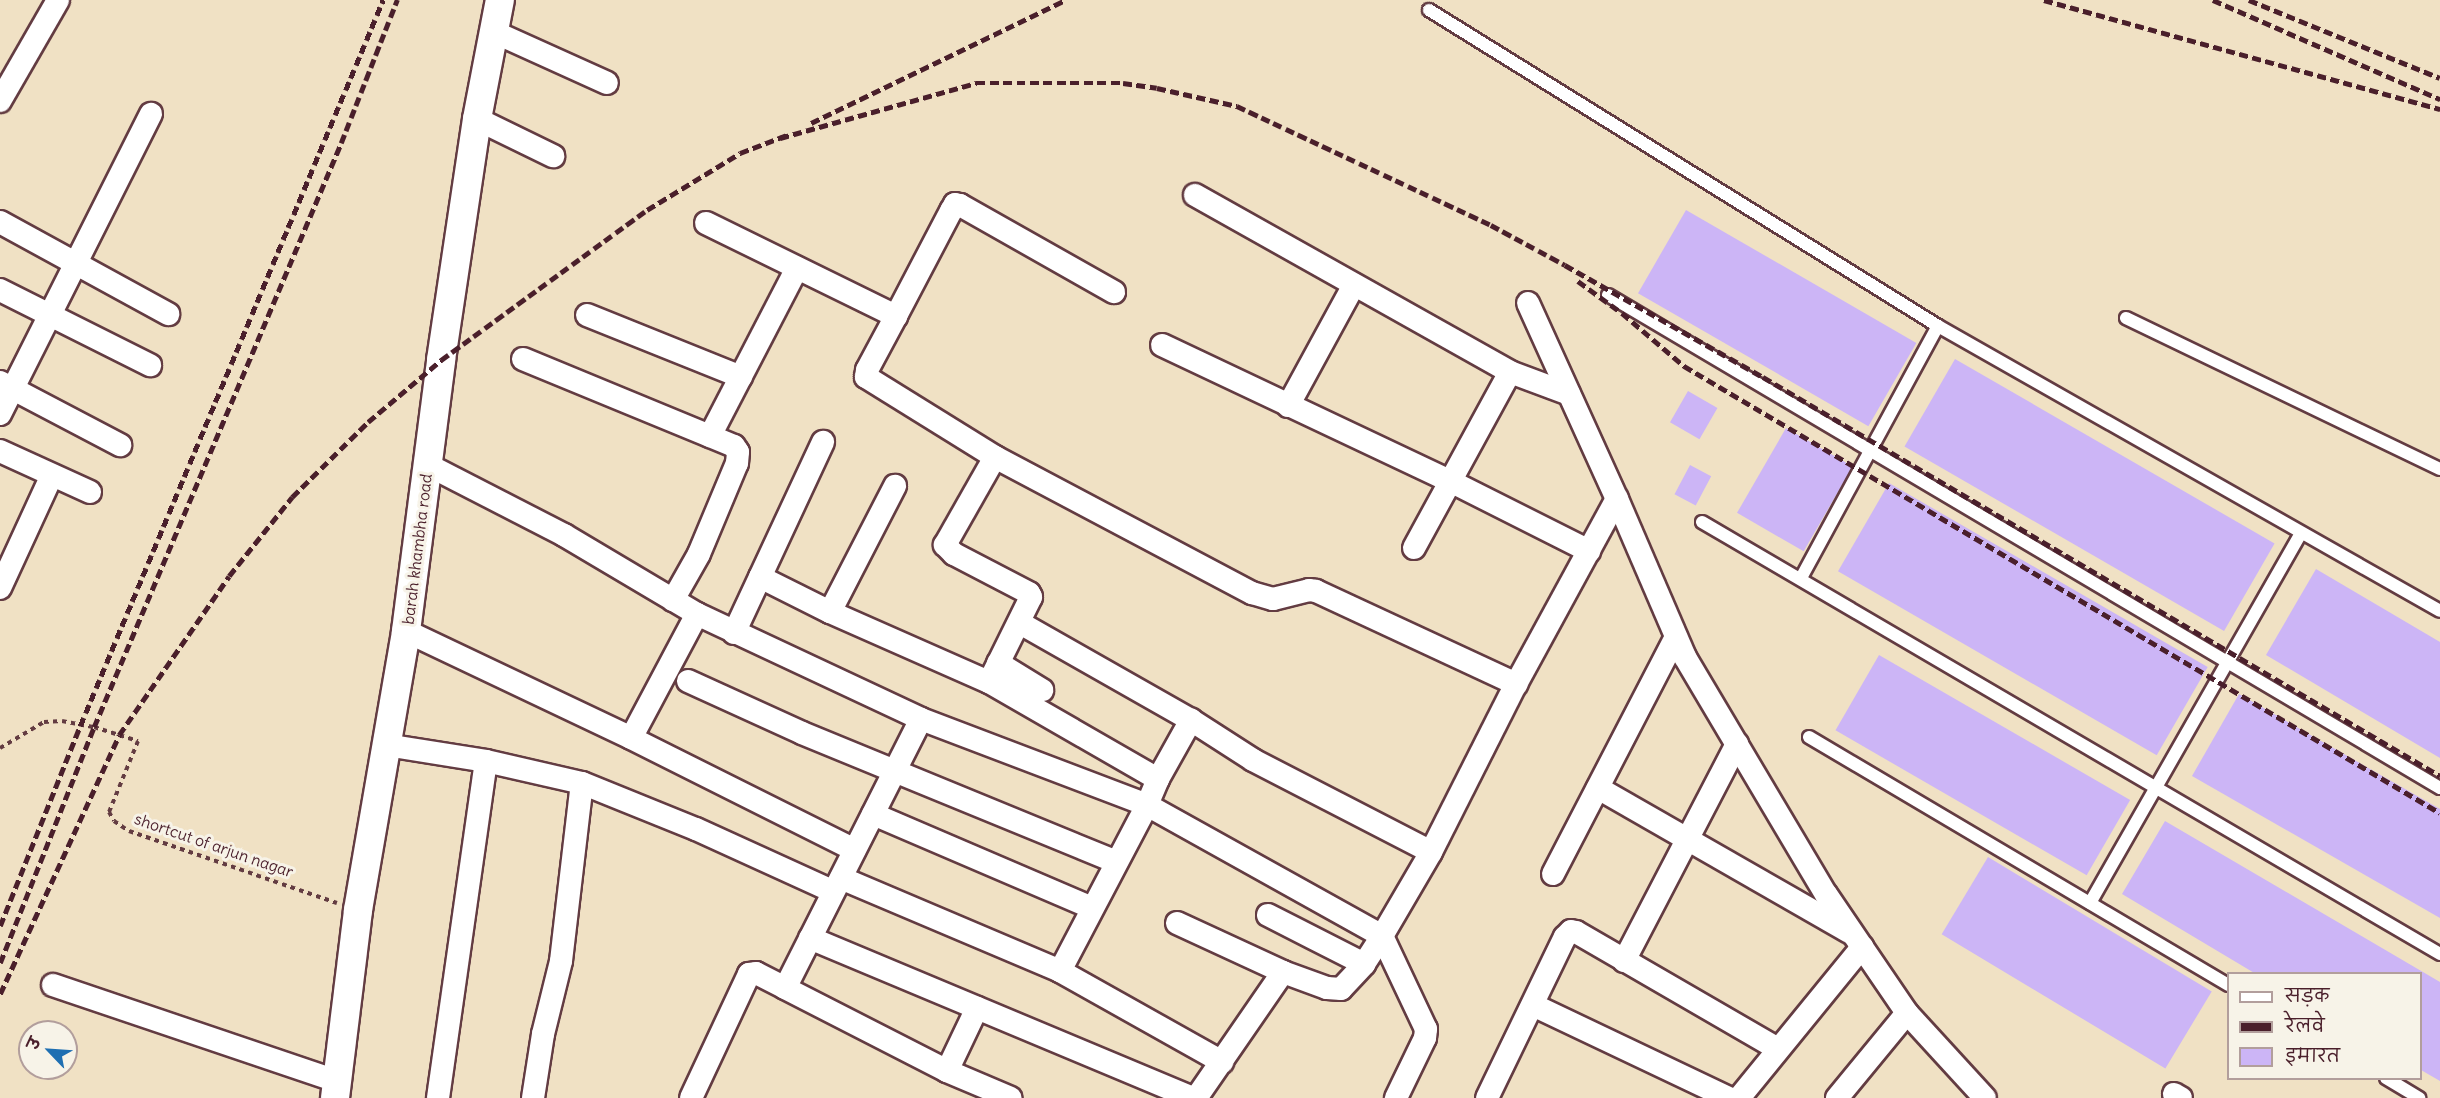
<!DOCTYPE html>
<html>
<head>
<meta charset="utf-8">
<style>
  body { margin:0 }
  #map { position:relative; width:2440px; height:1098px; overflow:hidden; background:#f0e1c4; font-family:Delius,"Playpen Sans Deva",sans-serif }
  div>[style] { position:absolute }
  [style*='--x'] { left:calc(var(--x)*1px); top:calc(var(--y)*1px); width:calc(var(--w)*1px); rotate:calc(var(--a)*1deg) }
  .building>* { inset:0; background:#ccb5f6; transform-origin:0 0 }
  .path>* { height:4px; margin-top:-2px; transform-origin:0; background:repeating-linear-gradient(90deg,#633c42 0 4.5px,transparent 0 9px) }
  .roads { filter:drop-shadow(2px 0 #633c42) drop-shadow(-2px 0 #633c42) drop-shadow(0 2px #633c42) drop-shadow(0 -2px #633c42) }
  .service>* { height:12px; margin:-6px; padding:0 6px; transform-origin:6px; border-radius:6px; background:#fff }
  .minor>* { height:22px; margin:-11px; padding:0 11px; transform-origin:11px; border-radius:11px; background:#fff }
  .tertiary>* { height:28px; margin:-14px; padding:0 14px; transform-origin:14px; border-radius:14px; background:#fff }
  .rail>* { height:4.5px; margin-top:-2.25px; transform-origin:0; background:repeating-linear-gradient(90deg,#4a1f2b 0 9px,transparent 0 13.5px) }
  span { translate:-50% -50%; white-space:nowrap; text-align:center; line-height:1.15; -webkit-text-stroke:6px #f7f3e8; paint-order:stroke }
  .street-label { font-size:16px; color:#4a1f2b }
  .legend { position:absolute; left:2227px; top:972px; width:195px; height:108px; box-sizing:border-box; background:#f7f3e8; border:2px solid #b29e9c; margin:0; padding:8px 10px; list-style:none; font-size:18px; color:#4a1f2b }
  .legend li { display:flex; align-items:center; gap:12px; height:30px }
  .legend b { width:30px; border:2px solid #b29e9c }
  .north { position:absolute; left:18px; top:1020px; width:60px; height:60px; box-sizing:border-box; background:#f7f3e8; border:2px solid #b29e9c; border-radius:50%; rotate:295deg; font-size:16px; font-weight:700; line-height:24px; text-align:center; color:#4a1f2b }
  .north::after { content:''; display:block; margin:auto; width:21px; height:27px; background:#1f6fb2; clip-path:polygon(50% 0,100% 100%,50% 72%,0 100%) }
</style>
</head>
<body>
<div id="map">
  <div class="building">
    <i style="left:1686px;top:210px;width:266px;height:96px;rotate:30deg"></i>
    <i style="left:1955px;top:359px;width:369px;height:101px;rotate:30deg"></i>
    <i style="left:1688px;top:391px;width:34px;height:36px;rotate:30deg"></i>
    <i style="left:1786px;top:428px;width:77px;height:98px;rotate:30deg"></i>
    <i style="left:1690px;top:465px;width:24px;height:33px;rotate:28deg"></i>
    <i style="left:1889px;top:483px;width:368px;height:102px;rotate:30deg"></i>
    <i style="clip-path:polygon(2316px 569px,2440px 642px,2440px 758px,2266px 655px)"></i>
    <i style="left:1879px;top:655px;width:290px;height:87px;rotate:30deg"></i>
    <i style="clip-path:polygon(2239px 694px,2440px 809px,2440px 918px,2192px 776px)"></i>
    <i style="clip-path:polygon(2165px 821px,2440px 982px,2440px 1081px,2421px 1070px,2421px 974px,2256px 974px,2122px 894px)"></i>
    <i style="left:1988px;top:857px;width:261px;height:90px;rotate:31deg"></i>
  </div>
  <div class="path">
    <i style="--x:0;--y:748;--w:51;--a:-30.6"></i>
    <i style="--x:44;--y:722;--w:18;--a:-3"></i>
    <i style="--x:62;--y:721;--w:33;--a:11"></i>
    <i style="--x:94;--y:727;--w:46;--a:17.7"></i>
    <i style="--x:138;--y:741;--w:77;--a:112.2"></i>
    <i style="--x:109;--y:812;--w:10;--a:61"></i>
    <i style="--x:114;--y:821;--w:18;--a:34"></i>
    <i style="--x:129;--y:831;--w:220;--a:19.1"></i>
  </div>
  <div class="roads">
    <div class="service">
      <i style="--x:1429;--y:10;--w:599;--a:31.83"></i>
      <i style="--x:1938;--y:326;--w:577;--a:29.58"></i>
      <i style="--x:1608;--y:295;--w:967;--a:30.65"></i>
      <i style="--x:2126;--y:318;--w:348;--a:25.7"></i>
      <i style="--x:1702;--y:522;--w:855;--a:30.34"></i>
      <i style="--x:1801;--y:578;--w:287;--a:-61.5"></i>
      <i style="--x:1809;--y:737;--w:487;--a:30.6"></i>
      <i style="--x:2090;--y:903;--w:426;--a:-60.3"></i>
      <i style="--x:2386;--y:1078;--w:39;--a:31"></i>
    </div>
    <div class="minor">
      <i style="--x:492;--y:31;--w:126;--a:24.3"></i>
      <i style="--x:0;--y:101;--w:116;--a:-60.1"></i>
      <i style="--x:477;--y:119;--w:85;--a:26"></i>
      <i style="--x:1195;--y:195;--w:361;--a:29.3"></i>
      <i style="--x:1510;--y:372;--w:63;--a:20.4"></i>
      <i style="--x:0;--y:222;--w:192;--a:28.7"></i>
      <i style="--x:706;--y:223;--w:212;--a:26.1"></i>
      <i style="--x:896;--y:316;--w:119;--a:-62.4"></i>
      <i style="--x:951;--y:211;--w:8;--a:-60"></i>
      <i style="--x:955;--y:204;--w:5;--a:11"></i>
      <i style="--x:960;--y:205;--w:177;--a:29.5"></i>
      <i style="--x:0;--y:290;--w:168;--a:26.6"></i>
      <i style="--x:1528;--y:303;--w:215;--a:65.6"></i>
      <i style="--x:1617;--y:499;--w:172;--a:66.7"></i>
      <i style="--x:1685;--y:657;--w:276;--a:59.3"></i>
      <i style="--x:1826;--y:894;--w:64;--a:55.8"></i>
      <i style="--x:1862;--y:947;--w:80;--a:55.7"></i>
      <i style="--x:1907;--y:1013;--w:115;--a:47.5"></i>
      <i style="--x:587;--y:315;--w:166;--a:21.9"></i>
      <i style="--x:896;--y:316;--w:61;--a:118.2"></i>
      <i style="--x:867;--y:370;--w:7;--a:98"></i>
      <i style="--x:866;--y:377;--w:152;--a:31.8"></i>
      <i style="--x:995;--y:457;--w:291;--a:27.9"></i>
      <i style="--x:1252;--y:593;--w:22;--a:16"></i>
      <i style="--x:1273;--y:599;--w:37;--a:-14"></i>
      <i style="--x:1309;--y:590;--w:7;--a:8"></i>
      <i style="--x:1316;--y:591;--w:221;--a:24.9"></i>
      <i style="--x:1162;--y:345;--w:318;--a:25.3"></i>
      <i style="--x:1450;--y:481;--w:156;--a:26.7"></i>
      <i style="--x:523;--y:359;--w:228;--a:22.4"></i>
      <i style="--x:734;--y:446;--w:7;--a:56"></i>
      <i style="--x:738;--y:452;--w:11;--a:95"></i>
      <i style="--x:737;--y:463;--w:99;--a:112.7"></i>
      <i style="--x:699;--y:554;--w:53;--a:119.5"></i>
      <i style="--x:0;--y:382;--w:136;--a:27.7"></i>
      <i style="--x:1288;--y:406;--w:138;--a:-61.4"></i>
      <i style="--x:0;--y:414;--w:336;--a:-63.3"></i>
      <i style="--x:710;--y:436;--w:189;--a:-62.6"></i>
      <i style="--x:0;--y:451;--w:99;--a:24.5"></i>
      <i style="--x:428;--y:465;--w:153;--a:27.2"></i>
      <i style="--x:564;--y:535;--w:155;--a:30.7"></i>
      <i style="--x:697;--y:614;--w:140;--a:118"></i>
      <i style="--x:1414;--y:548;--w:200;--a:-61.4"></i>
      <i style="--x:760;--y:577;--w:78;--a:26.6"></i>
      <i style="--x:830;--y:612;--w:174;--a:23.8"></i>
      <i style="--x:989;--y:682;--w:95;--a:-63.7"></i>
      <i style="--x:1031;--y:597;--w:4;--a:-117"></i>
      <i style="--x:1029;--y:593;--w:85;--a:-152.5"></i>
      <i style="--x:954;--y:554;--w:13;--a:-135"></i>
      <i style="--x:945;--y:545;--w:101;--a:-60.4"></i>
      <i style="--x:0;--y:588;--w:124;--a:-65.3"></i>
      <i style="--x:830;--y:612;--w:142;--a:-62.7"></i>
      <i style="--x:697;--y:614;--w:247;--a:25.1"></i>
      <i style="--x:921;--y:719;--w:242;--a:20.8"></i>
      <i style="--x:1147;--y:805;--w:28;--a:-67"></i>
      <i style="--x:1020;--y:623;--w:197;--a:29.6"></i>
      <i style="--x:1191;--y:720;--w:74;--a:32.8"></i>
      <i style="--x:1253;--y:760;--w:200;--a:27.3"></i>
      <i style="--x:406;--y:631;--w:249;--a:25.4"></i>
      <i style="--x:631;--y:738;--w:250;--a:26.6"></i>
      <i style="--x:734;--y:633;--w:211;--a:-65"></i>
      <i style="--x:998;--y:663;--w:52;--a:31.5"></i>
      <i style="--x:688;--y:681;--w:125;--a:24.5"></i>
      <i style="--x:802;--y:733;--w:340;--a:22.3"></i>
      <i style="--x:989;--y:682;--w:195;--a:29.9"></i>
      <i style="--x:1158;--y:779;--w:68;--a:-60.8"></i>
      <i style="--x:921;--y:719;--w:301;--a:116.8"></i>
      <i style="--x:785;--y:988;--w:182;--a:27.1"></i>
      <i style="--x:947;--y:1071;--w:70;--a:-64.5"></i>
      <i style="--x:386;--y:745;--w:101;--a:9.1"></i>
      <i style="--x:486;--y:761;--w:98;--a:12.9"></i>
      <i style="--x:582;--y:783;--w:123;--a:22"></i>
      <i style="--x:696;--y:829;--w:149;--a:24.5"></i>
      <i style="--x:1598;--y:788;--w:289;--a:29.8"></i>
      <i style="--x:873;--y:814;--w:238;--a:23.2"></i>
      <i style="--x:1553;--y:874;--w:267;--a:-62.6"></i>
      <i style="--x:841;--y:878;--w:238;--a:23"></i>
      <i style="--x:1060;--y:971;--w:186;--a:29.3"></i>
      <i style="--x:1268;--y:915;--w:108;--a:27"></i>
      <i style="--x:1177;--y:923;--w:117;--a:24.8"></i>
      <i style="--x:1283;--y:972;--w:153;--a:124.6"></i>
      <i style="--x:1382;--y:936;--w:103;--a:64.7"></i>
      <i style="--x:1426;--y:1029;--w:9;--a:96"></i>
      <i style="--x:1425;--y:1038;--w:67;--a:115.8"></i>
      <i style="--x:810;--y:938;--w:414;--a:22.7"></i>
      <i style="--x:1624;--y:961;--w:245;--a:-62.5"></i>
      <i style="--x:1060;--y:971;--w:187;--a:-62.3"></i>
      <i style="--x:1147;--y:805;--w:269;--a:29.1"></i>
      <i style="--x:1382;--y:936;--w:97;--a:-59.7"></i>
      <i style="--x:1431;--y:852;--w:188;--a:-63.2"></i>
      <i style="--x:1516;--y:684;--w:211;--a:-61.4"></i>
      <i style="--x:1283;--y:972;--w:47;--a:20"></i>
      <i style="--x:1327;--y:988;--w:14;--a:4"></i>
      <i style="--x:1341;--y:989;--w:34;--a:-47"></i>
      <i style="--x:1364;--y:964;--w:33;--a:-57"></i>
      <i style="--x:53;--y:985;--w:299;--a:18.7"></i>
      <i style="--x:1533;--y:1005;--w:217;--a:25.4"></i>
      <i style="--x:947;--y:1071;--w:69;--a:22.9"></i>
      <i style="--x:2174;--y:1094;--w:8;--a:30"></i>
      <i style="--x:438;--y:1098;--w:340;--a:-81.9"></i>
      <i style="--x:533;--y:1098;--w:65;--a:-81.1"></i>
      <i style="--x:543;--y:1034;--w:75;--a:-76.1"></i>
      <i style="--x:561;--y:961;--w:179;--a:-83.3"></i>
      <i style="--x:691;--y:1098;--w:137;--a:-64.9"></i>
      <i style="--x:749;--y:974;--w:7;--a:-8"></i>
      <i style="--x:756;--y:973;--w:33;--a:27"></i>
      <i style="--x:1487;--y:1098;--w:179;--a:-64.2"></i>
      <i style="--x:1565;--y:937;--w:8;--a:-45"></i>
      <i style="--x:1571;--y:931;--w:5;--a:11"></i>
      <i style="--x:1576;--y:932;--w:233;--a:30.1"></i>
      <i style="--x:1739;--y:1098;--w:195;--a:-50.8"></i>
      <i style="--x:1837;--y:1098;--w:110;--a:-50.5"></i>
    </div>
    <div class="tertiary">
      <i style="--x:335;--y:1098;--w:189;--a:-83"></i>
      <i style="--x:358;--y:910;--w:283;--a:-80.2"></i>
      <i style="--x:406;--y:631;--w:273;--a:-82.6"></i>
      <i style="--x:441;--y:360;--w:244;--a:-81.5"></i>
      <i style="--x:477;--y:119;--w:121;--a:-79.1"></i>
    </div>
  </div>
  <div class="rail">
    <i style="--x:2044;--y:0;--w:411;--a:15.4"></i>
    <i style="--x:2213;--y:0;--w:248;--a:23.6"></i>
    <i style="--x:2249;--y:0;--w:206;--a:22.2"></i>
    <i style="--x:811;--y:123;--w:283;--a:-25.8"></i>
    <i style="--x:780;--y:138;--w:204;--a:-15.7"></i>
    <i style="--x:976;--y:83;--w:147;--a:0"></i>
    <i style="--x:1123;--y:83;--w:34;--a:8"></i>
    <i style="--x:1157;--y:88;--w:82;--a:12.7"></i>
    <i style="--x:1237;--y:106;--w:280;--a:25.1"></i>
    <i style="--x:1491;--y:225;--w:84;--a:28.4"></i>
    <i style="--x:1565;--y:265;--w:227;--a:29.5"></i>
    <i style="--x:1763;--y:377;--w:786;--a:30.51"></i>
    <i style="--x:1578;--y:281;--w:54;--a:36"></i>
    <i style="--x:1622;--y:313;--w:82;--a:40.5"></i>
    <i style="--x:1684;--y:366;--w:878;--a:30.59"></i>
    <i style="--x:0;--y:926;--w:215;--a:-68.2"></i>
    <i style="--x:80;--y:726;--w:787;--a:-67.35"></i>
    <i style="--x:0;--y:963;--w:254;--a:-68.3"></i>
    <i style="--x:94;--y:727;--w:634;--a:-67.07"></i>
    <i style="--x:341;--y:143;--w:154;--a:-68.6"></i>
    <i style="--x:0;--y:994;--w:285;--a:-65.3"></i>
    <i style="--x:119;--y:735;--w:193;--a:-55.3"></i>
    <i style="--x:229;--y:576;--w:101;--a:-51.4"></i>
    <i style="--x:292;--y:497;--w:107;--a:-44.6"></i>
    <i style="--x:368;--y:422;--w:96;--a:-40.3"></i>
    <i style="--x:441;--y:360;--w:255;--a:-36.1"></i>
    <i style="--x:647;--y:210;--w:109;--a:-31.5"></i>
    <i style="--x:740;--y:153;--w:50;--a:-21"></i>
  </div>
  <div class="street-label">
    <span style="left:417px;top:549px;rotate:-83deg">barah khambha road</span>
    <span style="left:214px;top:845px;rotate:19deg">shortcut of arjun nagar</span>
  </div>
  <ul class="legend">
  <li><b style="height:8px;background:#fff"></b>सड़क</li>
  <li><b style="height:8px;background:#4a1f2b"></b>रेलवे</li>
  <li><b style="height:16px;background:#ccb5f6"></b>इमारत</li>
  </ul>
  <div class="north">उ</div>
</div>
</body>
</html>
